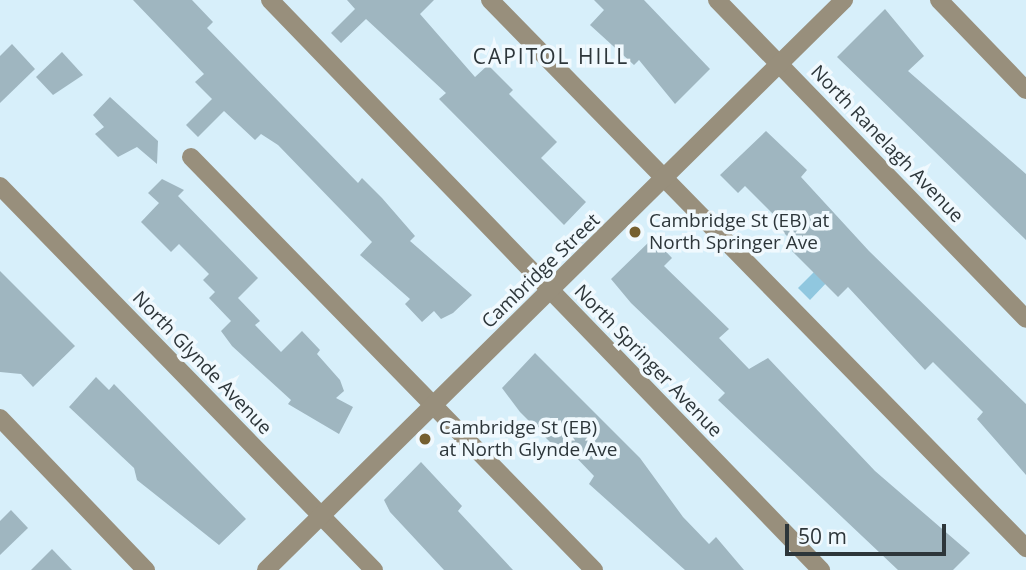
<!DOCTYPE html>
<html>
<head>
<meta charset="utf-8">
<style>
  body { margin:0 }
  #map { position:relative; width:1026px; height:570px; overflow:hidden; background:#d7effa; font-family:"Open Sans",sans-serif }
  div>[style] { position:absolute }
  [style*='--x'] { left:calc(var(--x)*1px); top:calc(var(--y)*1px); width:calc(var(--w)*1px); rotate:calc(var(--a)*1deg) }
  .water>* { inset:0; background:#90c7df }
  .building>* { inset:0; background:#9fb6c0 }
  .minor>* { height:18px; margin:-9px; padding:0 9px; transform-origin:9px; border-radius:9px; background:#988f7c }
  .dots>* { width:19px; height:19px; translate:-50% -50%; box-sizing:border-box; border:4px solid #f0f9fe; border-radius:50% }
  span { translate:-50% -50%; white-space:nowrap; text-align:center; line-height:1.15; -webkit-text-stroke:7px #f0f9fe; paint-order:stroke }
  .street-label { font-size:19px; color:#2d363a }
  .poi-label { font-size:19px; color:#2d363a }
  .left { translate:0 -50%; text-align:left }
  .neighbourhood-label { font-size:21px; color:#2d363a; letter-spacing:2px }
  .scale { position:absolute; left:785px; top:524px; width:161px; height:32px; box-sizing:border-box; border:4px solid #2d363a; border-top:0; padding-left:9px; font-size:21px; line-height:24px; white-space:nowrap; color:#2d363a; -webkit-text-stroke:5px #f0f9fe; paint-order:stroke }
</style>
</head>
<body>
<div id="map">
  <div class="water">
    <i style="clip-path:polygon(814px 272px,830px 279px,810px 300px,798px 288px)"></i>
  </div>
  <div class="building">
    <i style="clip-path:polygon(133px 0,192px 0,213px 22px,207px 28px,358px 183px,362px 178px,382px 198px,415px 236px,410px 241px,472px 295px,453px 313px,441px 319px,434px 311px,422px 322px,405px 304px,410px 299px,360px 255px,372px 242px,278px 145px,261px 134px,255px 140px,224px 111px,198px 137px,186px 125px,212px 99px,195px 82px,204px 74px)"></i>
    <i style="clip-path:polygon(347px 0,434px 0,420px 14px,475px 77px,488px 65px,513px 90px,509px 94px,557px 142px,541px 158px,586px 202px,564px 225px,439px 99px,446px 93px,366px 19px,341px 43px,331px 33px,355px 9px)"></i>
    <i style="clip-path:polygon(594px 0,644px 0,710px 69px,675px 104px,639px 60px,634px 65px,590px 25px,604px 10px)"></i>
    <i style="clip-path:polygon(885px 9px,924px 56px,908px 71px,1026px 174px,1026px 240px,837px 57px)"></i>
    <i style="clip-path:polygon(12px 44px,35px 69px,0 103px,0 56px)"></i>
    <i style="clip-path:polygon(62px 52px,83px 75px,53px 95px,36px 77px)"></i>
    <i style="clip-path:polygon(110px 97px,158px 141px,157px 164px,137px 147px,118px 157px,95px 134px,104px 127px,93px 115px)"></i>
    <i style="clip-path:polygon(766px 131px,807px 170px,801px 177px,869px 251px,1026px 404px,1026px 475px,977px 419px,983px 412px,933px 362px,925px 370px,848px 287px,838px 297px,792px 251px,797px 246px,774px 223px,778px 219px,745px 186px,738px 193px,720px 175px)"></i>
    <i style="clip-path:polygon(162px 179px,184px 190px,178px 196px,258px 278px,238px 298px,260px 321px,255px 325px,281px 352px,302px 331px,320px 350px,317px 354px,340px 380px,344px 391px,336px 398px,353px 407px,339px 434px,288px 404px,291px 400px,232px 346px,221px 331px,231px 321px,209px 298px,215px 292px,203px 280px,209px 274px,179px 244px,171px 252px,141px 222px,159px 203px,148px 193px)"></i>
    <i style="clip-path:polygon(653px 238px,672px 258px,664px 266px,729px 329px,719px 338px,749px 369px,768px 358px,875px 471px,970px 553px,953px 570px,898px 570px,718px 400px,725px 393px,631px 303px,611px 279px)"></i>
    <i style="clip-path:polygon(0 271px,75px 346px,33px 387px,21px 374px,0 372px)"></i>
    <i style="clip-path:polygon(535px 353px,640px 458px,683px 517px,709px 544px,716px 537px,744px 570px,685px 570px,589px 484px,594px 476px,569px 450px,564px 456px,520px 412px,502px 388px)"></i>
    <i style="clip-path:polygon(96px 377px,109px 390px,114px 384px,246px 519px,219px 545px,137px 480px,134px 468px,69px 407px)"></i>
    <i style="clip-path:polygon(421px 462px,462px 506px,458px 511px,513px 570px,444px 570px,390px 512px,384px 500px)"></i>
    <i style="clip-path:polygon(11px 510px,28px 528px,0 555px,0 521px)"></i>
    <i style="clip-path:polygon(52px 549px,72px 570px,31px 570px)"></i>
  </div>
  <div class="minor">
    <i style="--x:270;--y:0;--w:793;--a:45.97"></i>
    <i style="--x:490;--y:0;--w:767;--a:45.63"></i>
    <i style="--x:717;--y:0;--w:444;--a:45.9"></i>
    <i style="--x:939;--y:0;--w:125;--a:46"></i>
    <i style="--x:191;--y:157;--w:577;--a:45.7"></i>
    <i style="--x:0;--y:186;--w:536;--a:45.76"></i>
    <i style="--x:0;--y:418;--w:211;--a:46.2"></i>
    <i style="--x:266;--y:570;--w:812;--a:-44.6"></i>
  </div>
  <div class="dots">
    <i style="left:635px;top:232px;background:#755f2f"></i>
    <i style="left:425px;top:439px;background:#755f2f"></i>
  </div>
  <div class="street-label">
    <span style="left:887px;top:144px;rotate:46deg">North Ranelagh Avenue</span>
    <span style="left:541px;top:271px;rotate:-44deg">Cambridge Street</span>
    <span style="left:648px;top:361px;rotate:46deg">North Springer Avenue</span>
    <span style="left:202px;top:363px;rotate:46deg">North Glynde Avenue</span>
  </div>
  <div class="poi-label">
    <span class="left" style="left:649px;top:232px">Cambridge St (EB) at<br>North Springer Ave</span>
    <span class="left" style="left:439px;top:439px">Cambridge St (EB)<br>at North Glynde Ave</span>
  </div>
  <div class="neighbourhood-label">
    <span style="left:551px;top:56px">CAPITOL HILL</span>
  </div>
  <div class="scale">50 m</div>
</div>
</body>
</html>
